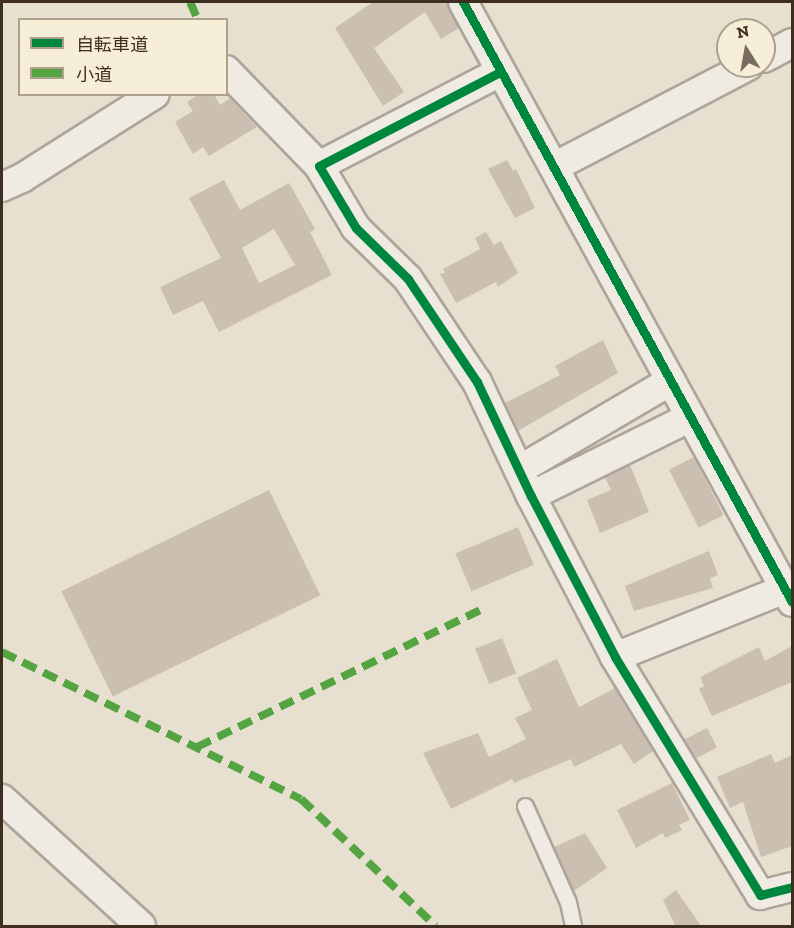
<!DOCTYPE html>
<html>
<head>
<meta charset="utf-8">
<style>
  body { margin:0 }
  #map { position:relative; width:794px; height:928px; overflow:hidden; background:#e7e0d1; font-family:"Zilla Slab","Noto Sans JP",serif }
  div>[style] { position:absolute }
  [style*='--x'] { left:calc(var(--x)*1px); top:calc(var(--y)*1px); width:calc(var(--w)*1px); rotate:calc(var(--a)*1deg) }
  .building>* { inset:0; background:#cbbfb2; transform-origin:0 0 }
  .roads { filter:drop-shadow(2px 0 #ada599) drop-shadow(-2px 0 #ada599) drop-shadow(0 2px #ada599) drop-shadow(0 -2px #ada599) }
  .service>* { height:15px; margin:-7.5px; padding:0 7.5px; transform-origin:7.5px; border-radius:7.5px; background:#efebe3 }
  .minor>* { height:28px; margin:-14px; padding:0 14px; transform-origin:14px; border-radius:14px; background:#efebe3 }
  .quiet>* { height:8px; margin-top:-4px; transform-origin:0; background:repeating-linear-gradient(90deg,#54a441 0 15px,transparent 0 23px) }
  .cycleway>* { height:9px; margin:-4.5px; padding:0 4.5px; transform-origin:4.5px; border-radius:4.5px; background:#00873e }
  span { translate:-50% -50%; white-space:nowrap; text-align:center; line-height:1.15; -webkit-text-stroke:5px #f7eed8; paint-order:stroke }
  .frame { position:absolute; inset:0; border:3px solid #3d2e20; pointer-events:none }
  .legend { position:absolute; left:18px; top:18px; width:210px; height:78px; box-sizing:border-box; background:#f7eed8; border:2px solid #ada18e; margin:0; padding:8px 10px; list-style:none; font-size:18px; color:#3d2e20 }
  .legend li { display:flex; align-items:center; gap:12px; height:30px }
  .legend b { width:30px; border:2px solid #ada18e }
  .north { position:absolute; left:716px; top:18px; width:60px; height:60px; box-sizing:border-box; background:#f7eed8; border:2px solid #ada18e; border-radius:50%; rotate:349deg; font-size:16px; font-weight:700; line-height:24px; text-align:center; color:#3d2e20 }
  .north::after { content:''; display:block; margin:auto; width:21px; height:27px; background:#786c5e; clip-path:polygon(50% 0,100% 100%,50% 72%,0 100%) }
</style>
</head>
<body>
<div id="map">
  <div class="building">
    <i style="clip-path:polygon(373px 2px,447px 2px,459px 28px,441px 39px,425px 12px,374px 48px,404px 92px,383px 106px,335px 28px)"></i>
    <i style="clip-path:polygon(199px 94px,214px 94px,220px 105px,230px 98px,257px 127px,209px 156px,203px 147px,193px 154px,175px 122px,193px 111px,187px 102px)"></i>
    <i style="clip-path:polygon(507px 160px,513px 171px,516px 169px,535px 208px,515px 218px,488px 169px)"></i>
    <i style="clip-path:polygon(evenodd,224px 180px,240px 210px,289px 183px,315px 229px,310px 232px,332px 275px,219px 332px,203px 301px,173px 315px,160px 287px,221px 258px,189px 198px,224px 180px,274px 229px,295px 265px,259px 283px,242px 248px,274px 229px)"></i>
    <i style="clip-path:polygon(486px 232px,494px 245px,501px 241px,518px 273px,498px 287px,496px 282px,456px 303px,440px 274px,445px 273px,443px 269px,480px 249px,475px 238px)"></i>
    <i style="clip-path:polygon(603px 340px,618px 373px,518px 431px,505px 403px,560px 375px,555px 366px)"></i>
    <i style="left:694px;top:457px;width:65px;height:28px;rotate:63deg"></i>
    <i style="clip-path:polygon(630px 465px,649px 512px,600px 533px,587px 500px,611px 490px,605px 478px)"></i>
    <i style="left:269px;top:490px;width:117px;height:231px;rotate:64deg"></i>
    <i style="left:518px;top:527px;width:41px;height:68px;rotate:67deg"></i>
    <i style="clip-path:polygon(709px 551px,718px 575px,710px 578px,713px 588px,634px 611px,625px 586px)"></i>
    <i style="left:502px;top:638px;width:38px;height:29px;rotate:68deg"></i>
    <i style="clip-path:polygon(792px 646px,792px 682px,712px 716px,699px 689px,704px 686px,700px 677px,759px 647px,765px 661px)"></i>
    <i style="clip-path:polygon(557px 659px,579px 707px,615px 688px,653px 751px,634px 764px,621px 744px,574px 767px,571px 759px,514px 783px,512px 779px,451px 809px,423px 753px,478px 733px,489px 757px,526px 739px,515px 718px,532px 710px,517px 678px)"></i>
    <i style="left:707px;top:728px;width:22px;height:25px;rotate:63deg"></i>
    <i style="clip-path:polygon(771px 754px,775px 763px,792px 755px,792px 846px,761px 857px,743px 802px,730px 808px,717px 777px)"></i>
    <i style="clip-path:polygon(672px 783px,690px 820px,679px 825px,682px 830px,665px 838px,663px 833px,636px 848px,617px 810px)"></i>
    <i style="clip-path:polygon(585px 833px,607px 868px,574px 891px,554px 847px)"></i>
    <i style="clip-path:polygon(676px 890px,702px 927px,676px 927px,663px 900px)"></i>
  </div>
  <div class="roads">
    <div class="service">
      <i style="--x:525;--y:806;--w:105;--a:65.9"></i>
      <i style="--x:568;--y:902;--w:25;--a:78"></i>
    </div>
    <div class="minor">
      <i style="--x:463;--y:2;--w:684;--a:61.26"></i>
      <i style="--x:764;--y:58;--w:32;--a:-28"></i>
      <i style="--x:226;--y:70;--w:134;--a:45.9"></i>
      <i style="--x:500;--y:72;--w:204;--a:152.6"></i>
      <i style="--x:319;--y:166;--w:72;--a:59.2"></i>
      <i style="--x:356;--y:228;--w:73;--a:44.4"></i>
      <i style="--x:408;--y:279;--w:124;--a:56.2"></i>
      <i style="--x:477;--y:382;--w:126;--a:64.7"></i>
      <i style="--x:531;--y:496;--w:182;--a:62.4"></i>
      <i style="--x:615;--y:657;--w:279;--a:58.6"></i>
      <i style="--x:760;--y:895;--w:33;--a:-14"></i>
      <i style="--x:554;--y:167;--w:219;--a:-27.5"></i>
      <i style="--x:2;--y:187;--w:22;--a:-24"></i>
      <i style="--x:22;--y:178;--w:157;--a:-32.3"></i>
      <i style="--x:519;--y:470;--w:176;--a:-30.4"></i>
      <i style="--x:531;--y:496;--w:178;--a:-26.3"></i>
      <i style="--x:615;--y:657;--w:183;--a:-21.8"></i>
      <i style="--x:2;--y:799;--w:188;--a:42.4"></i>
    </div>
  </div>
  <div class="quiet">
    <i style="--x:190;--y:2;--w:20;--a:66"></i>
    <i style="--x:2;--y:652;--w:333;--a:26.2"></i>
    <i style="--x:301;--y:799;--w:185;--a:43.3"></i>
    <i style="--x:197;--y:747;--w:315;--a:-25.8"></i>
  </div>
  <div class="cycleway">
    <i style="--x:463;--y:2;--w:684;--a:61.26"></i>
    <i style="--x:500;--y:72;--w:204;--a:152.6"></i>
    <i style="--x:319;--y:166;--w:72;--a:59.2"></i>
    <i style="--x:356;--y:228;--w:73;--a:44.4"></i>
    <i style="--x:408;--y:279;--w:124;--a:56.2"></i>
    <i style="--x:477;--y:382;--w:126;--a:64.7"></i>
    <i style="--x:531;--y:496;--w:182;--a:62.4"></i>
    <i style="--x:615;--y:657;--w:279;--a:58.6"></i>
    <i style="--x:760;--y:895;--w:33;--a:-14"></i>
  </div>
  <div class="frame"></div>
  <ul class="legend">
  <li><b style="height:8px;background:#00873e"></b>自転車道</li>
  <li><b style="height:8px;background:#54a441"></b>小道</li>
  </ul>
  <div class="north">N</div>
</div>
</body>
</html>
